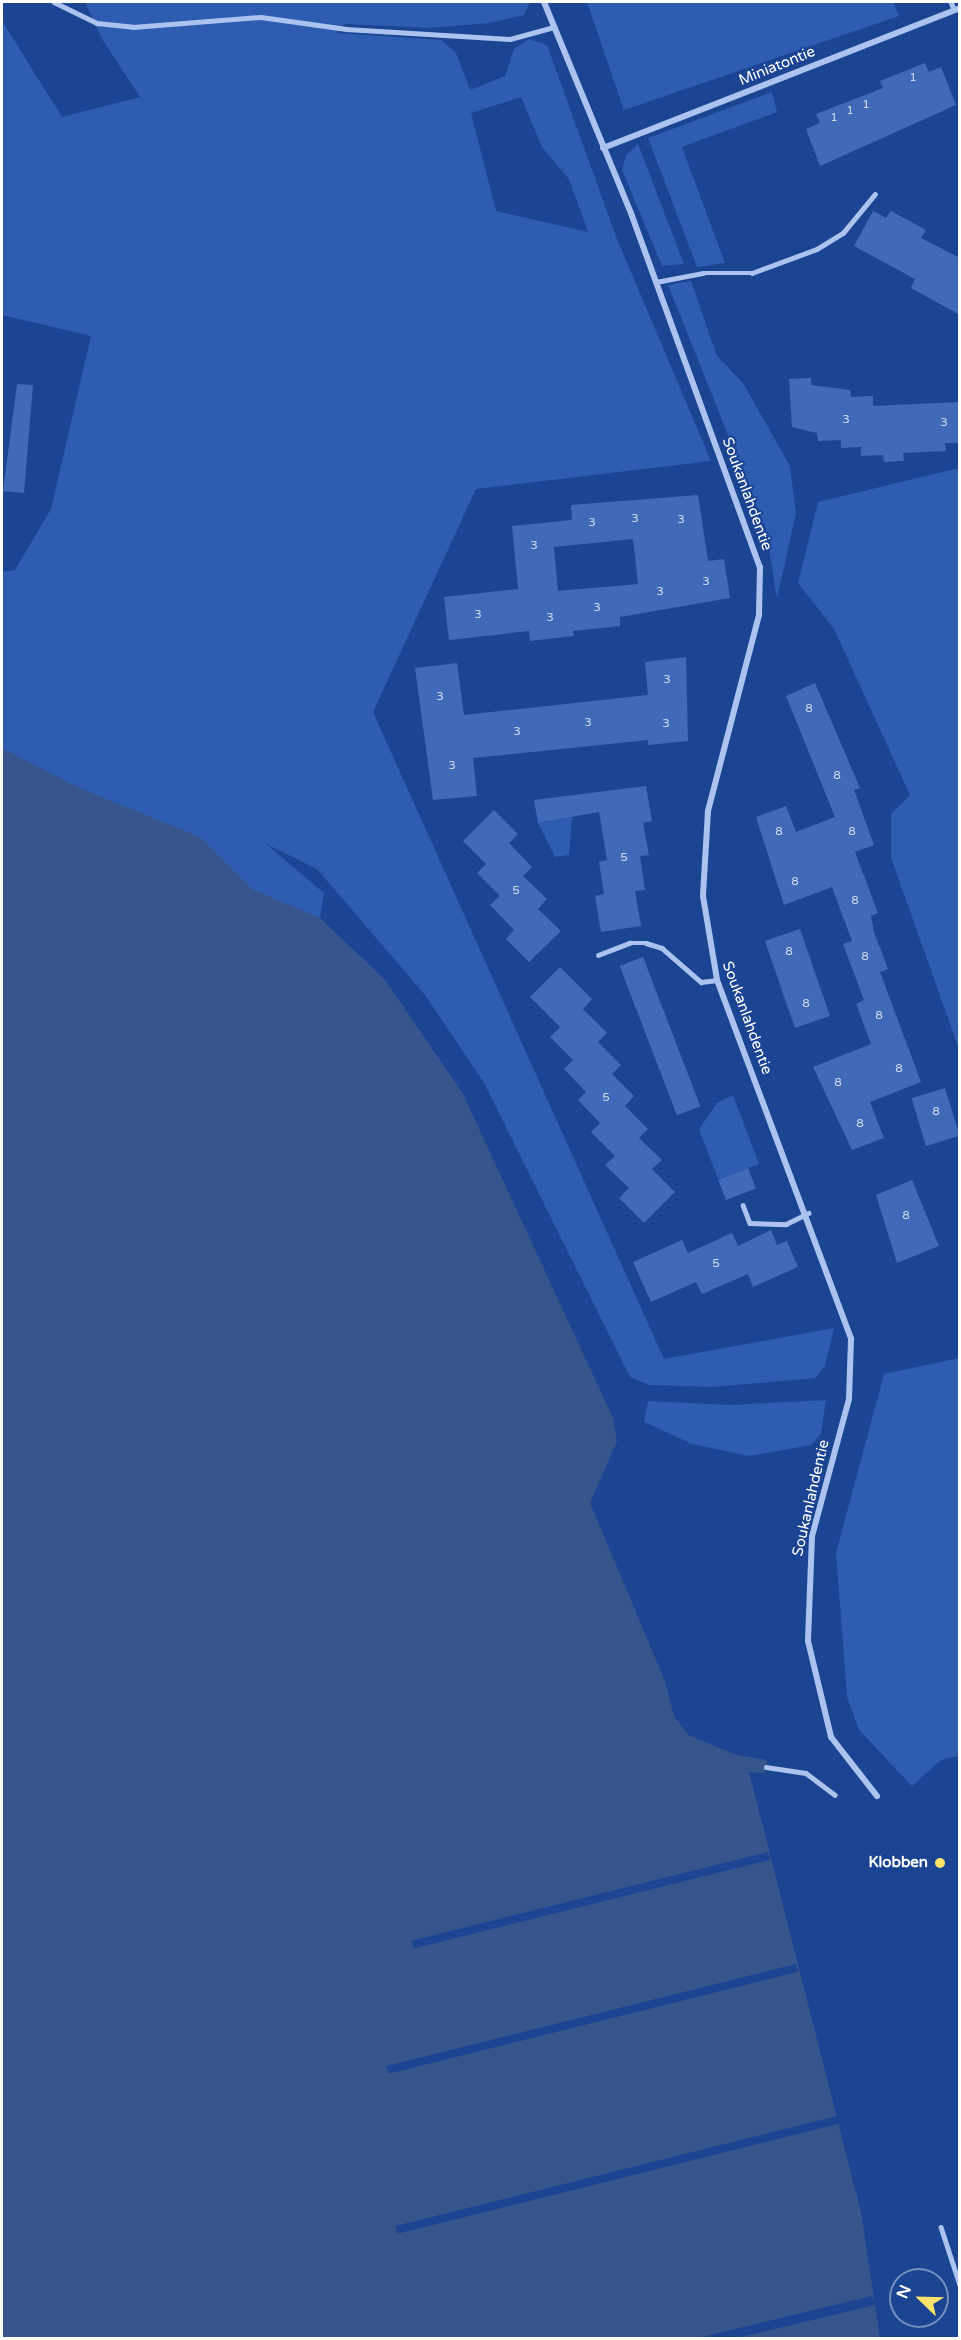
<!DOCTYPE html>
<html>
<head>
<meta charset="utf-8">
<style>
  body { margin:0 }
  #map { position:relative; width:961px; height:2340px; overflow:hidden; background:#1b4492; font-family:"Varela Round",sans-serif }
  div>[style] { position:absolute }
  [style*='--x'] { left:calc(var(--x)*1px); top:calc(var(--y)*1px); width:calc(var(--w)*1px); rotate:calc(var(--a)*1deg) }
  .green>* { inset:0; background:#2e5cb0 }
  .water>* { inset:0; background:#37548d }
  .pier>* { inset:0; background:#1b4492; transform-origin:0 0 }
  .building>* { inset:0; background:#406ab8; transform-origin:0 0 }
  .service>* { height:4.5px; margin:-2.25px; padding:0 2.25px; transform-origin:2.25px; border-radius:2.25px; background:#acc3ef }
  .minor>* { height:6px; margin:-3px; padding:0 3px; transform-origin:3px; border-radius:3px; background:#acc3ef }
  .dots>* { width:16px; height:16px; translate:-50% -50%; box-sizing:border-box; border:3px solid #1b4492; border-radius:50% }
  span { translate:-50% -50%; white-space:nowrap; text-align:center; line-height:1.15; -webkit-text-stroke:4.5px #1b4492; paint-order:stroke }
  .number-label { font-size:12px; color:#cfdaed }
  .number-label span { -webkit-text-stroke-width:0 }
  .street-label { font-size:15px; color:#fff }
  .poi-label { font-size:15px; color:#fff; font-weight:700 }
  .right { translate:-100% -50%; text-align:right }
  .frame { position:absolute; inset:0; border:3px solid #fff; pointer-events:none }
  .north { position:absolute; left:889px; top:2268px; width:60px; height:60px; box-sizing:border-box; background:#1b4492; border:2px solid #768fbe; border-radius:50%; rotate:293deg; font-size:16px; font-weight:700; line-height:24px; text-align:center; color:#fff }
  .north::after { content:''; display:block; margin:auto; width:21px; height:27px; background:#ffe36a; clip-path:polygon(50% 0,100% 100%,50% 72%,0 100%) }
</style>
</head>
<body>
<div id="map">
  <div class="green">
    <i style="clip-path:polygon(evenodd,85px 2px,530px 2px,524px 15px,490px 23px,430px 28px,344px 24px,337px 33px,441px 40px,456px 53px,470px 90px,505px 76px,514px 49px,529px 39px,547px 45px,617px 239px,711px 461px,476px 489px,373px 712px,664px 1359px,834px 1328px,825px 1366px,815px 1378px,712px 1387px,649px 1385px,630px 1377px,483px 1081px,425px 995px,317px 869px,266px 844px,324px 893px,320px 918px,385px 980px,463px 1094px,2px 861px,2px 572px,15px 570px,51px 509px,91px 336px,2px 315px,2px 21px,62px 117px,140px 97px,102px 39px,85px 2px,521px 97px,542px 147px,569px 179px,588px 232px,496px 211px,471px 113px,521px 97px)"></i>
    <i style="clip-path:polygon(587px 2px,893px 2px,899px 16px,624px 110px)"></i>
    <i style="clip-path:polygon(772px 92px,777px 112px,682px 147px,725px 263px,697px 267px,648px 138px)"></i>
    <i style="clip-path:polygon(638px 144px,684px 264px,662px 266px,622px 170px,626px 155px)"></i>
    <i style="clip-path:polygon(691px 281px,717px 356px,743px 383px,790px 466px,796px 513px,777px 598px,766px 530px,668px 285px)"></i>
    <i style="clip-path:polygon(959px 468px,960px 468px,959px 1049px,891px 858px,891px 814px,910px 795px,834px 629px,798px 583px,818px 502px)"></i>
    <i style="clip-path:polygon(572px 817px,569px 855px,555px 857px,538px 823px)"></i>
    <i style="clip-path:polygon(733px 1095px,759px 1164px,718px 1179px,699px 1129px,717px 1103px)"></i>
    <i style="clip-path:polygon(959px 1358px,959px 1756px,941px 1760px,912px 1786px,859px 1730px,847px 1697px,836px 1553px,884px 1374px)"></i>
    <i style="clip-path:polygon(826px 1400px,821px 1434px,811px 1445px,749px 1456px,692px 1444px,644px 1422px,648px 1401px,729px 1405px)"></i>
  </div>
  <div class="water">
    <i style="clip-path:polygon(2px 748px,77px 787px,200px 837px,252px 889px,320px 918px,385px 980px,463px 1094px,613px 1418px,617px 1441px,590px 1503px,665px 1681px,674px 1716px,688px 1735px,737px 1755px,767px 1760px,765px 1773px,749px 1772px,861px 2212px,880px 2338px,2px 2338px)"></i>
  </div>
  <div class="pier">
    <i style="left:768px;top:1852px;width:8px;height:367px;rotate:76deg"></i>
    <i style="left:796px;top:1964px;width:8px;height:422px;rotate:76deg"></i>
    <i style="left:837px;top:2116px;width:8px;height:455px;rotate:76deg"></i>
    <i style="clip-path:polygon(872px 2296px,875px 2305px,737px 2338px,698px 2338px)"></i>
  </div>
  <div class="building">
    <i style="clip-path:polygon(925px 63px,929px 72px,941px 67px,956px 105px,820px 166px,806px 129px,820px 123px,816px 114px,883px 88px,880px 81px)"></i>
    <i style="clip-path:polygon(873px 211px,886px 218px,891px 211px,926px 230px,921px 238px,960px 258px,960px 315px,911px 288px,915px 279px,854px 246px)"></i>
    <i style="clip-path:polygon(811px 378px,811px 385px,850px 390px,851px 397px,873px 396px,873px 406px,960px 402px,960px 443px,945px 443px,946px 451px,903px 453px,904px 461px,884px 462px,883px 455px,861px 456px,861px 447px,841px 448px,841px 440px,818px 441px,817px 433px,792px 427px,789px 379px)"></i>
    <i style="clip-path:polygon(17px 384px,33px 385px,24px 493px,3px 491px)"></i>
    <i style="clip-path:polygon(evenodd,698px 495px,708px 561px,724px 559px,730px 598px,620px 617px,620px 626px,573px 631px,574px 636px,530px 641px,529px 631px,449px 640px,444px 597px,518px 589px,512px 526px,572px 520px,571px 505px,698px 495px,633px 539px,638px 584px,558px 591px,554px 547px,633px 539px)"></i>
    <i style="clip-path:polygon(686px 657px,688px 741px,648px 745px,648px 740px,473px 758px,477px 796px,433px 800px,415px 668px,457px 663px,464px 715px,648px 695px,645px 662px)"></i>
    <i style="clip-path:polygon(815px 683px,860px 788px,854px 790px,874px 845px,855px 852px,878px 913px,871px 916px,874px 932px,888px 969px,880px 972px,921px 1082px,870px 1102px,884px 1138px,852px 1150px,813px 1067px,871px 1044px,856px 1004px,864px 1000px,843px 944px,852px 941px,832px 887px,784px 905px,756px 817px,786px 806px,796px 832px,835px 817px,786px 696px)"></i>
    <i style="clip-path:polygon(646px 786px,652px 821px,643px 823px,649px 855px,640px 856px,645px 890px,635px 891px,641px 926px,601px 932px,595px 896px,604px 894px,599px 862px,607px 860px,599px 812px,538px 823px,534px 800px)"></i>
    <i style="clip-path:polygon(494px 810px,518px 834px,509px 843px,532px 867px,523px 876px,547px 899px,538px 909px,561px 931px,529px 962px,506px 939px,514px 930px,490px 905px,500px 896px,477px 873px,486px 864px,463px 841px)"></i>
    <i style="left:800px;top:929px;width:92px;height:37px;rotate:71deg"></i>
    <i style="left:643px;top:957px;width:160px;height:25px;rotate:69deg"></i>
    <i style="clip-path:polygon(560px 967px,592px 999px,583px 1009px,607px 1033px,598px 1042px,621px 1065px,612px 1074px,634px 1096px,625px 1106px,648px 1129px,639px 1138px,662px 1160px,652px 1169px,675px 1192px,644px 1223px,619px 1198px,629px 1188px,605px 1165px,615px 1156px,591px 1132px,600px 1123px,578px 1100px,586px 1092px,564px 1069px,573px 1060px,550px 1037px,560px 1027px,530px 997px)"></i>
    <i style="left:945px;top:1088px;width:50px;height:35px;rotate:73deg"></i>
    <i style="left:748px;top:1168px;width:22px;height:32px;rotate:69deg"></i>
    <i style="clip-path:polygon(912px 1180px,939px 1246px,897px 1263px,876px 1195px)"></i>
    <i style="clip-path:polygon(771px 1230px,777px 1245px,787px 1241px,798px 1267px,753px 1287px,748px 1274px,702px 1294px,696px 1282px,651px 1302px,633px 1262px,682px 1240px,688px 1253px,732px 1233px,738px 1246px)"></i>
  </div>
  <div class="service">
    <i style="--x:54;--y:2;--w:48;--a:26"></i>
    <i style="--x:97;--y:23;--w:36;--a:6"></i>
    <i style="--x:133;--y:27;--w:128;--a:-4.5"></i>
    <i style="--x:261;--y:17;--w:86;--a:8"></i>
    <i style="--x:346;--y:29;--w:164;--a:3.5"></i>
    <i style="--x:510;--y:39;--w:46;--a:-15.3"></i>
    <i style="--x:951;--y:2;--w:8;--a:67"></i>
    <i style="--x:656;--y:282;--w:48;--a:-10.8"></i>
    <i style="--x:703;--y:273;--w:49;--a:0"></i>
    <i style="--x:752;--y:273;--w:69;--a:-20.3"></i>
    <i style="--x:817;--y:249;--w:31;--a:-32"></i>
    <i style="--x:843;--y:233;--w:50;--a:-50.6"></i>
    <i style="--x:598;--y:955;--w:34;--a:-21"></i>
    <i style="--x:630;--y:943;--w:16;--a:0"></i>
    <i style="--x:646;--y:943;--w:17;--a:17"></i>
    <i style="--x:662;--y:948;--w:52;--a:41.1"></i>
    <i style="--x:701;--y:982;--w:16;--a:-7"></i>
    <i style="--x:743;--y:1205;--w:19;--a:69"></i>
    <i style="--x:750;--y:1223;--w:36;--a:2"></i>
    <i style="--x:786;--y:1224;--w:25;--a:-26"></i>
    <i style="--x:766;--y:1767;--w:40;--a:8.5"></i>
    <i style="--x:806;--y:1773;--w:36;--a:37"></i>
    <i style="--x:941;--y:2227;--w:61;--a:71.9"></i>
  </div>
  <div class="minor">
    <i style="--x:544;--y:2;--w:231;--a:67.6"></i>
    <i style="--x:632;--y:216;--w:374;--a:70"></i>
    <i style="--x:760;--y:567;--w:48;--a:91.2"></i>
    <i style="--x:759;--y:615;--w:203;--a:104.6"></i>
    <i style="--x:708;--y:811;--w:85;--a:93.4"></i>
    <i style="--x:703;--y:896;--w:85;--a:80.5"></i>
    <i style="--x:717;--y:980;--w:383;--a:69.5"></i>
    <i style="--x:851;--y:1339;--w:60;--a:91.9"></i>
    <i style="--x:849;--y:1399;--w:142;--a:105.1"></i>
    <i style="--x:812;--y:1536;--w:105;--a:92.2"></i>
    <i style="--x:808;--y:1641;--w:99;--a:76.5"></i>
    <i style="--x:831;--y:1737;--w:75;--a:52.1"></i>
    <i style="--x:603;--y:148;--w:383;--a:-21.4"></i>
  </div>
  <div class="dots">
    <i style="left:940px;top:1863px;background:#ffe36a"></i>
  </div>
  <div class="number-label">
    <span style="left:913px;top:78px">1</span>
    <span style="left:866px;top:105px">1</span>
    <span style="left:850px;top:111px">1</span>
    <span style="left:834px;top:118px">1</span>
    <span style="left:846px;top:420px">3</span>
    <span style="left:944px;top:423px">3</span>
    <span style="left:635px;top:519px">3</span>
    <span style="left:681px;top:520px">3</span>
    <span style="left:592px;top:523px">3</span>
    <span style="left:534px;top:546px">3</span>
    <span style="left:706px;top:582px">3</span>
    <span style="left:660px;top:592px">3</span>
    <span style="left:597px;top:608px">3</span>
    <span style="left:478px;top:615px">3</span>
    <span style="left:550px;top:618px">3</span>
    <span style="left:667px;top:680px">3</span>
    <span style="left:440px;top:697px">3</span>
    <span style="left:809px;top:709px">8</span>
    <span style="left:588px;top:723px">3</span>
    <span style="left:666px;top:724px">3</span>
    <span style="left:517px;top:732px">3</span>
    <span style="left:452px;top:766px">3</span>
    <span style="left:837px;top:776px">8</span>
    <span style="left:779px;top:832px">8</span>
    <span style="left:852px;top:832px">8</span>
    <span style="left:624px;top:858px">5</span>
    <span style="left:795px;top:882px">8</span>
    <span style="left:516px;top:891px">5</span>
    <span style="left:855px;top:901px">8</span>
    <span style="left:789px;top:952px">8</span>
    <span style="left:865px;top:957px">8</span>
    <span style="left:806px;top:1004px">8</span>
    <span style="left:879px;top:1016px">8</span>
    <span style="left:899px;top:1069px">8</span>
    <span style="left:838px;top:1083px">8</span>
    <span style="left:606px;top:1098px">5</span>
    <span style="left:936px;top:1112px">8</span>
    <span style="left:860px;top:1124px">8</span>
    <span style="left:906px;top:1216px">8</span>
    <span style="left:716px;top:1264px">5</span>
  </div>
  <div class="street-label">
    <span style="left:777px;top:66px;rotate:-22deg">Miniatontie</span>
    <span style="left:747px;top:494px;rotate:70deg">Soukanlahdentie</span>
    <span style="left:747px;top:1018px;rotate:70deg">Soukanlahdentie</span>
    <span style="left:811px;top:1498px;rotate:-77deg">Soukanlahdentie</span>
  </div>
  <div class="poi-label">
    <span class="right" style="left:928px;top:1863px">Klobben</span>
  </div>
  <div class="frame"></div>
  <div class="north">N</div>
</div>
</body>
</html>
